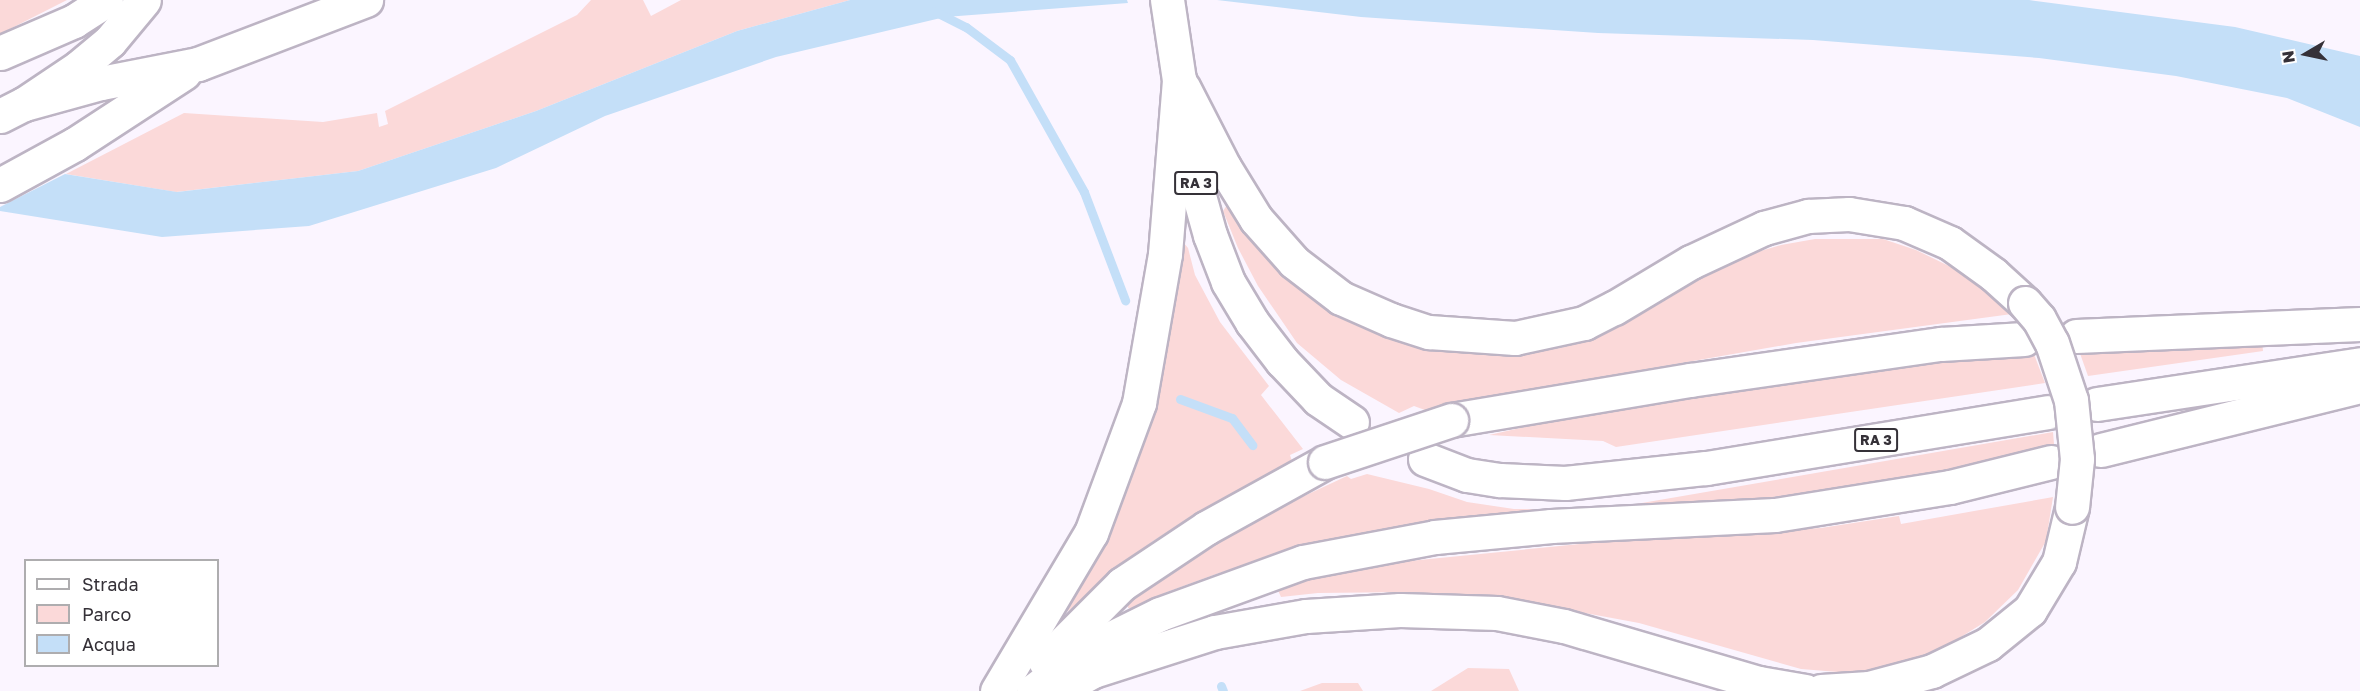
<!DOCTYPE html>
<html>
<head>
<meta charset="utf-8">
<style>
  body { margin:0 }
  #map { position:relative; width:2360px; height:691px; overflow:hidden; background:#fbf5ff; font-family:"Golos Text",sans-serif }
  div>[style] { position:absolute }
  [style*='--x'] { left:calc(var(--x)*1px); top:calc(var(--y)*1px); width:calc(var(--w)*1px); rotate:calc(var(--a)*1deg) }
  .green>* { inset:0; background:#fbd9d9 }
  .water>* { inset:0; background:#c4dff8 }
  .stream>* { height:9px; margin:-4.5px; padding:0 4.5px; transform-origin:4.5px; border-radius:4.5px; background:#c4dff8 }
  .roads { filter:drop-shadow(2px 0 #bdb4c4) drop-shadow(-2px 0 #bdb4c4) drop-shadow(0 2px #bdb4c4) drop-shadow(0 -2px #bdb4c4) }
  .primary>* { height:33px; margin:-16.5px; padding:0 16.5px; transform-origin:16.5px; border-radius:16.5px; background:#fff }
  .highway>* { height:33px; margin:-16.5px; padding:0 16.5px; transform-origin:16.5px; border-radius:16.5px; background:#fff }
  .bridges { filter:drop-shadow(2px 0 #bdb4c4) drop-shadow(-2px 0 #bdb4c4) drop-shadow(0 2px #bdb4c4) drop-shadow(0 -2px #bdb4c4) }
  .primary-bridge>* { height:33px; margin:-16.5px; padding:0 16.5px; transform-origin:16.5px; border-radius:16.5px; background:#fff }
  .highway-bridge>* { height:33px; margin:-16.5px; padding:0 16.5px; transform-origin:16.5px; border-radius:16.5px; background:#fff }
  span { translate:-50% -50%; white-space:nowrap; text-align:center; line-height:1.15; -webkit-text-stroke:4.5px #fff; paint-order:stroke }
  .shield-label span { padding:2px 4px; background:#fff; border:2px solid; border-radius:4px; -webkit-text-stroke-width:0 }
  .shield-label { font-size:14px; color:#353138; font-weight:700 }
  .legend { position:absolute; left:24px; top:559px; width:195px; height:108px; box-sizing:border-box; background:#fff; border:2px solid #aeadaf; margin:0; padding:8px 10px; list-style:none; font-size:18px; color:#353138 }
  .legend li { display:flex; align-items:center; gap:12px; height:30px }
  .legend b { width:30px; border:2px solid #aeadaf }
  .north { position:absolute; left:2276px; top:24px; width:60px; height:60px; -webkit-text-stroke:4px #fff; paint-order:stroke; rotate:261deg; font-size:16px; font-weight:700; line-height:24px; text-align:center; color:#353138 }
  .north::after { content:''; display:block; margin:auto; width:21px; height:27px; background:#353138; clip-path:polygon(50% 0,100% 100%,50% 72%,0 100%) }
</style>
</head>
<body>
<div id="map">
  <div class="green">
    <i style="clip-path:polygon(0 0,67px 0,0 34px)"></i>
    <i style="clip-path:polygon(591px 0,643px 0,651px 16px,681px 0,850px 0,737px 31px,536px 111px,358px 171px,176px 192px,66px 174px,184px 113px,323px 122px,377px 113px,379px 127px,388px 124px,385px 111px,577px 15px)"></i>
    <i style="clip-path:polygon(1229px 202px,1281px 272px,1336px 314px,1386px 336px,1444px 352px,1509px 353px,1561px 348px,1613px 325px,1744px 256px,1781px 245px,1815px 239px,1883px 239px,1916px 250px,1953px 268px,2004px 304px,2012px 314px,1796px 343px,1579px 381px,1455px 406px,1433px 413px,1414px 406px,1399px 413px,1341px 380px,1297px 343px,1258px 286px,1238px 248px,1223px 211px)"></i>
    <i style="clip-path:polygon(1179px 243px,1184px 243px,1188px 248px,1195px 275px,1220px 322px,1269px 386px,1261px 395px,1303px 449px,1290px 455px,1293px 464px,1231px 494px,1153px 541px,1068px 611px,1063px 612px)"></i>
    <i style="clip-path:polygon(2262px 341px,2263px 351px,2088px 376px,2077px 345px)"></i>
    <i style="clip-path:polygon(2032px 349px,2045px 383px,1616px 447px,1603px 441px,1489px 435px,1637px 402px,1774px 377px)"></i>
    <i style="clip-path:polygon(2053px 432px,2054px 444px,1907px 479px,1766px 498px,1607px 509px)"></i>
    <i style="clip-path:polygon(1367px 474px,1429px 489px,1467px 502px,1514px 509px,1568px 509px,1303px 549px,1219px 573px,1167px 592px,1134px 608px,1128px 608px,1128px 598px,1223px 534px,1347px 476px,1351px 479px)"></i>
    <i style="clip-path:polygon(2053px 497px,2046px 541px,2018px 590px,1985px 622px,1935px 653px,1879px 670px,1838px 672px,1801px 669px,1639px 623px,1515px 600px,1408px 592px,1318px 593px,1281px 597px,1276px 586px,1285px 581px,1389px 563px,1661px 536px,1821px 528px,1899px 516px,1901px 524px)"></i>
    <i style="clip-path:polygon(1468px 668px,1509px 669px,1519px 691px,1431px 691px)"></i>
    <i style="clip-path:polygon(1322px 683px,1358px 683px,1363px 691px,1300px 691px)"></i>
  </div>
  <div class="water">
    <i style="clip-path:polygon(850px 0,1127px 0,1128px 3px,945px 17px,776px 57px,605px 116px,496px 168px,309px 226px,162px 237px,0 211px,0 207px,65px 174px,177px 192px,358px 171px,536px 111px,737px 31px)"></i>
    <i style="clip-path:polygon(1217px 0,2029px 0,2235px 27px,2360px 56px,2360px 127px,2287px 98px,2176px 76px,2039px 58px,1813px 40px,1598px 33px,1361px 17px)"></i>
  </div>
  <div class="stream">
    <i style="--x:934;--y:11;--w:36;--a:27"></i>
    <i style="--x:966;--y:27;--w:55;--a:36.9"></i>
    <i style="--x:1010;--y:60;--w:151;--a:60.7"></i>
    <i style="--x:1084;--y:192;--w:116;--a:69.2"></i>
    <i style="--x:1180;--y:399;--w:55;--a:20.1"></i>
    <i style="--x:1232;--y:418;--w:34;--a:53"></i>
    <i style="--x:1221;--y:686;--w:5;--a:68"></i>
  </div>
  <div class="roads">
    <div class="primary">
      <i style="--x:1183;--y:87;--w:90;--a:62.9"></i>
      <i style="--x:1224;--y:167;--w:61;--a:58.4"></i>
      <i style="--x:1256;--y:219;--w:57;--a:48.5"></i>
      <i style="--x:1294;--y:262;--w:59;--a:37.5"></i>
      <i style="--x:1341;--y:298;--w:55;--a:23.7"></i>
      <i style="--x:1391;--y:320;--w:40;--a:18"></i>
      <i style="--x:1429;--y:332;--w:86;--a:4"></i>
      <i style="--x:1515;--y:338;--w:71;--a:-12.3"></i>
      <i style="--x:1584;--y:323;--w:34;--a:-27"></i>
      <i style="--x:1614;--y:308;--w:90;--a:-30.9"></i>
      <i style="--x:1691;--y:262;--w:81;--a:-25"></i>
      <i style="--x:1764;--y:228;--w:46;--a:-15.3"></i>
      <i style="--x:1808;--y:216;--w:41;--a:-2.8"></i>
      <i style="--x:1849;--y:214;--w:56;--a:9.3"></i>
      <i style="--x:1904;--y:223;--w:50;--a:23.5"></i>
      <i style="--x:1950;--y:243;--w:53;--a:35.8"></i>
      <i style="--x:1993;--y:274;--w:43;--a:42.2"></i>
      <i style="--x:997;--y:691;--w:184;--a:-59.3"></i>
      <i style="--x:1091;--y:533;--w:139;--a:-69.7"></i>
      <i style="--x:1139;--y:403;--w:151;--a:-80.1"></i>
      <i style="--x:1165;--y:254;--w:175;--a:-85.4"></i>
      <i style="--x:1179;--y:80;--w:81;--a:-98.5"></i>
      <i style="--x:1057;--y:691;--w:41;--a:-29.1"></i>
      <i style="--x:1093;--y:671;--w:128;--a:-17.7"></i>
      <i style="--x:1215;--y:632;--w:92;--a:-10"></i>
      <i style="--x:1306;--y:616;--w:94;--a:-3.7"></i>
      <i style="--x:1400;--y:610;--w:97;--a:1.8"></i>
      <i style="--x:1497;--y:613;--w:68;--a:11"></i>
      <i style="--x:1564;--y:626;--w:203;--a:16.3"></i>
      <i style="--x:1759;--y:683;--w:47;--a:9.9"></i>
      <i style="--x:1821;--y:691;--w:48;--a:-3.6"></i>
      <i style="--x:1869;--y:688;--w:65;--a:-15.1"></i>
      <i style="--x:1932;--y:671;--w:62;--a:-25.7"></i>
      <i style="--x:1988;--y:644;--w:54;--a:-39"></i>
      <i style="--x:2030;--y:610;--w:56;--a:-58.9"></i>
      <i style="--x:2059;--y:562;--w:57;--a:-76.7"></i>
    </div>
    <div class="highway">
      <i style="--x:0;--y:53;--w:81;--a:-23.4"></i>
      <i style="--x:74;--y:21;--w:38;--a:-33"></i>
      <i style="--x:1179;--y:80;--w:106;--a:80.8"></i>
      <i style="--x:1196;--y:185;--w:52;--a:74.4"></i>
      <i style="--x:1210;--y:235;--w:50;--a:69"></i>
      <i style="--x:1228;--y:282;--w:47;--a:59"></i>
      <i style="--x:1252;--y:322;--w:49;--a:52.4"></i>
      <i style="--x:1282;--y:361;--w:52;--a:46.5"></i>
      <i style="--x:1318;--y:399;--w:41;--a:34.1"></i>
      <i style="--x:24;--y:104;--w:80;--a:-15.3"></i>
      <i style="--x:101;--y:83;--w:99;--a:-11.1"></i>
      <i style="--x:198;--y:64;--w:180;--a:-20.9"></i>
      <i style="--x:0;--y:116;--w:27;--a:-27"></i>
      <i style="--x:24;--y:104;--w:66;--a:-33.9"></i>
      <i style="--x:79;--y:67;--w:40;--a:-40"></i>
      <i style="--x:110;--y:41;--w:53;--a:-50.3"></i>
      <i style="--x:0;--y:185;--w:85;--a:-28.7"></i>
      <i style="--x:75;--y:144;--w:130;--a:-33.1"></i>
      <i style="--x:2076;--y:336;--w:284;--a:-2.4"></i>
      <i style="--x:2097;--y:404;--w:266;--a:-8.6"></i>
      <i style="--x:1451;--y:420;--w:242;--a:-9.5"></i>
      <i style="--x:1690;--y:380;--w:254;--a:-8.2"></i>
      <i style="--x:1941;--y:344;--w:83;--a:-3.4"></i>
      <i style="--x:2101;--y:450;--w:267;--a:-13.9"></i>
      <i style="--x:1425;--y:459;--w:45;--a:20.9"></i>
      <i style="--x:1467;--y:475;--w:33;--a:9"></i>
      <i style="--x:1500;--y:480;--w:65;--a:2.6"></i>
      <i style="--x:1565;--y:483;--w:142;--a:-6.1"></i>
      <i style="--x:1706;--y:468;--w:346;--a:-9.3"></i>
      <i style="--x:1045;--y:661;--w:109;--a:-45"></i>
      <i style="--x:1122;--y:584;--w:101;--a:-33.7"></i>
      <i style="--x:1206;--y:528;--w:136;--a:-29"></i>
      <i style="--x:1033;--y:691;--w:68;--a:-37.2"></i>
      <i style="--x:1087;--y:650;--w:81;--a:-26.3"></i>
      <i style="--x:1160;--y:614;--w:152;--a:-20"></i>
      <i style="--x:1303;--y:562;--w:134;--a:-10.7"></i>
      <i style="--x:1435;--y:537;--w:117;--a:-5.4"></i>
      <i style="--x:1551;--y:526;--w:224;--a:-2.8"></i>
      <i style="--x:1775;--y:515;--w:177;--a:-9.1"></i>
      <i style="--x:1950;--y:487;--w:104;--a:-13.9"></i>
    </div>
  </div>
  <div class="bridges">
    <div class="primary-bridge">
      <i style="--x:2025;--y:303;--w:21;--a:49"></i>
      <i style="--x:2039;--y:319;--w:27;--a:62"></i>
      <i style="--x:2052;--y:343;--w:60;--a:71.6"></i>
      <i style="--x:2071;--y:400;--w:59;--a:84.2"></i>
      <i style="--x:2077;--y:459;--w:48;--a:95.9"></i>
    </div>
    <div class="highway-bridge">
      <i style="--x:1325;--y:462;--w:133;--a:-18.4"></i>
    </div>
  </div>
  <div class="shield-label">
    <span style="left:1196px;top:183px">RA 3</span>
    <span style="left:1876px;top:440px">RA 3</span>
  </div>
  <ul class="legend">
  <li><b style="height:8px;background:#fff"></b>Strada</li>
  <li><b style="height:16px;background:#fbd9d9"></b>Parco</li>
  <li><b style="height:16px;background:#c4dff8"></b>Acqua</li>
  </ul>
  <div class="north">N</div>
</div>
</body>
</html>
